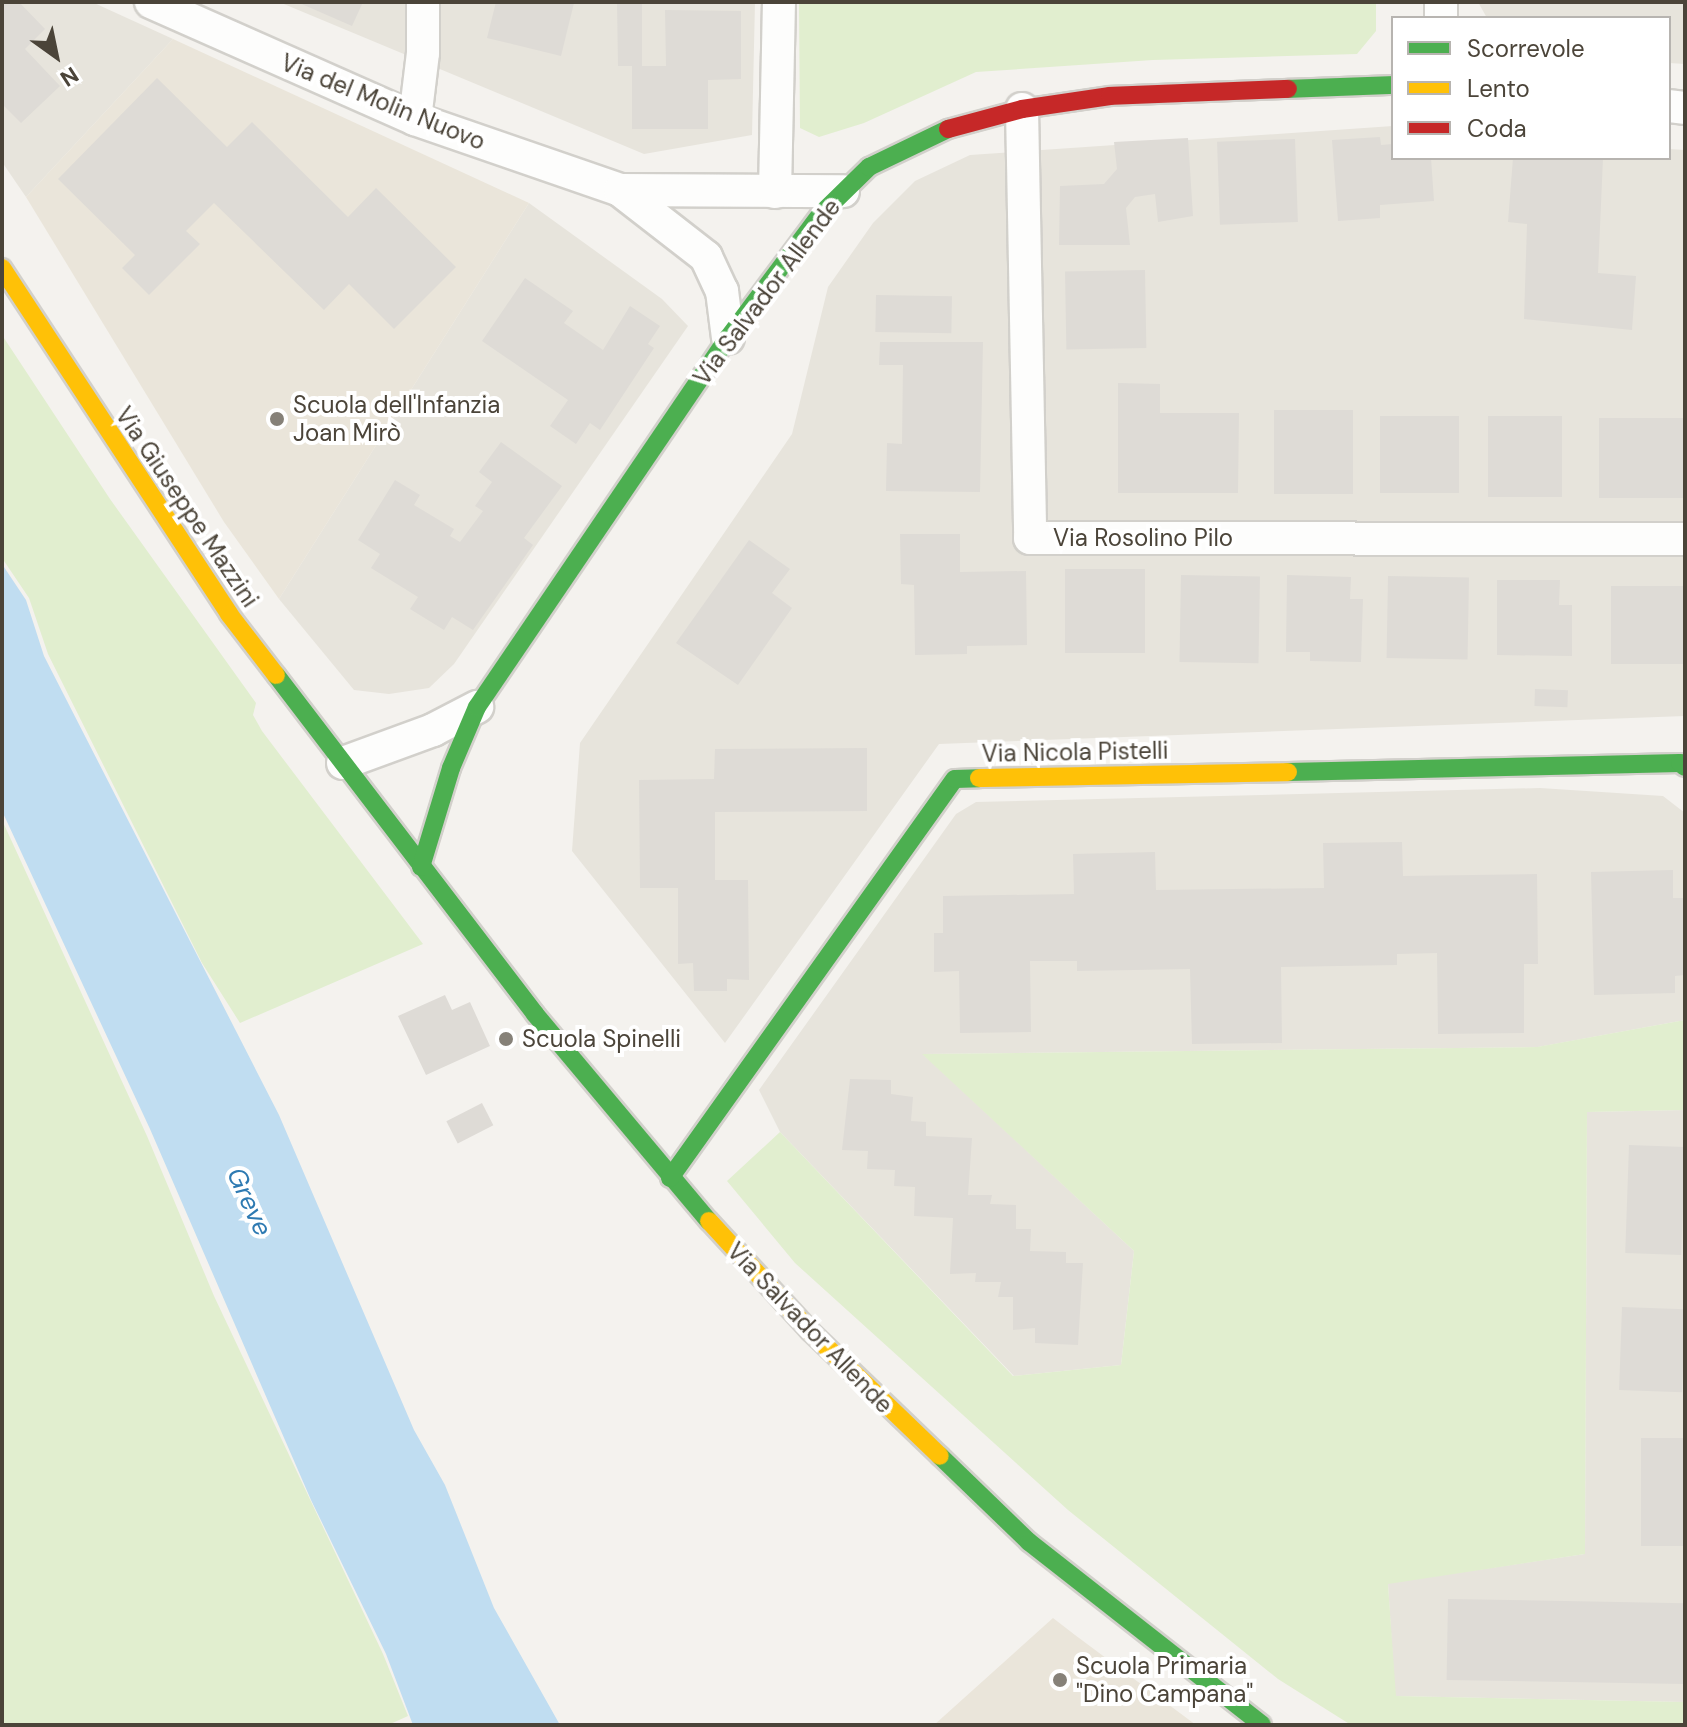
<!DOCTYPE html>
<html>
<head>
<meta charset="utf-8">
<style>
  body { margin:0 }
  #map { position:relative; width:1687px; height:1727px; overflow:hidden; background:#f4f2ee; font-family:"DM Sans",sans-serif }
  div>[style] { position:absolute }
  [style*='--x'] { left:calc(var(--x)*1px); top:calc(var(--y)*1px); width:calc(var(--w)*1px); rotate:calc(var(--a)*1deg) }
  .residential>* { inset:0; background:#e7e4dc }
  .education>* { inset:0; background:#eae5da }
  .green>* { inset:0; background:#e1eecf }
  .water>* { inset:0; background:#c0ddf1 }
  .building>* { inset:0; background:#dedbd6; transform-origin:0 0 }
  .roads { filter:drop-shadow(2px 0 #d2d0cb) drop-shadow(-2px 0 #d2d0cb) drop-shadow(0 2px #d2d0cb) drop-shadow(0 -2px #d2d0cb) }
  .street>* { height:32px; margin:-16px; padding:0 16px; transform-origin:16px; border-radius:16px; background:#fdfdfc }
  .fast>* { height:18px; margin:-9px; padding:0 9px; transform-origin:9px; border-radius:9px; background:#4caf50 }
  .slow>* { height:18px; margin:-9px; padding:0 9px; transform-origin:9px; border-radius:9px; background:#ffc107 }
  .jam>* { height:18px; margin:-9px; padding:0 9px; transform-origin:9px; border-radius:9px; background:#c62828 }
  .dots>* { width:22px; height:22px; translate:-50% -50%; box-sizing:border-box; border:4px solid #fff; border-radius:50% }
  span { translate:-50% -50%; white-space:nowrap; text-align:center; line-height:1.15; -webkit-text-stroke:8px #fff; paint-order:stroke }
  .street-label { font-size:24px; color:#4b4439 }
  .poi-label { font-size:24px; color:#4b4439 }
  .left { translate:0 -50%; text-align:left }
  .water-label { font-size:26px; color:#2e7ab2; font-style:italic }
  .frame { position:absolute; inset:0; border:4px solid #4b4439; pointer-events:none }
  .legend { position:absolute; left:1391px; top:16px; width:280px; height:144px; box-sizing:border-box; background:#fff; border:2px solid #b7b4b0; margin:0; padding:10px 14px; list-style:none; font-size:24px; color:#4b4439 }
  .legend li { display:flex; align-items:center; gap:16px; height:40px }
  .legend b { width:40px; border:2px solid #b7b4b0 }
  .north { position:absolute; left:16px; top:16px; width:80px; height:80px; -webkit-text-stroke:6px #fff; paint-order:stroke; rotate:147deg; font-size:22px; font-weight:700; line-height:32px; text-align:center; color:#4b4439 }
  .north::after { content:''; display:block; margin:auto; width:28px; height:36px; background:#4b4439; clip-path:polygon(50% 0,100% 100%,50% 72%,0 100%) }
</style>
</head>
<body>
<div id="map">
  <div class="residential">
    <i style="clip-path:polygon(2px 2px,92px 2px,173px 39px,26px 197px,2px 162px)"></i>
    <i style="clip-path:polygon(279px 2px,755px 2px,752px 135px,644px 154px)"></i>
    <i style="clip-path:polygon(1478px 2px,1685px 2px,1685px 64px,1669px 63px,1669px 18px,1487px 18px)"></i>
    <i style="clip-path:polygon(1393px 126px,1393px 158px,1669px 158px,1669px 149px,1685px 150px,1685px 716px,939px 744px,725px 1043px,572px 851px,580px 743px,792px 434px,828px 287px,873px 223px,915px 181px,970px 155px)"></i>
    <i style="clip-path:polygon(529px 203px,662px 299px,688px 326px,454px 664px,429px 688px,389px 694px,354px 690px,279px 599px)"></i>
    <i style="clip-path:polygon(1540px 788px,1663px 796px,1685px 813px,1685px 1020px,1538px 1047px,923px 1054px,1134px 1251px,1121px 1365px,1014px 1376px,780px 1132px,759px 1090px,956px 814px,976px 802px)"></i>
    <i style="clip-path:polygon(1685px 1110px,1685px 1702px,1395px 1696px,1388px 1583px,1585px 1554px,1587px 1112px)"></i>
  </div>
  <div class="education">
    <i style="clip-path:polygon(173px 39px,529px 203px,279px 599px,224px 522px,26px 197px)"></i>
    <i style="clip-path:polygon(1053px 1618px,1075px 1635px,1196px 1725px,934px 1725px)"></i>
  </div>
  <div class="green">
    <i style="clip-path:polygon(799px 2px,1376px 2px,1376px 31px,1357px 54px,1153px 60px,976px 72px,864px 123px,819px 137px,800px 128px)"></i>
    <i style="clip-path:polygon(2px 335px,110px 499px,256px 703px,253px 715px,262px 731px,423px 944px,240px 1023px,202px 963px,48px 654px,29px 598px,2px 558px)"></i>
    <i style="clip-path:polygon(2px 820px,147px 1136px,214px 1296px,383px 1654px,408px 1716px,388px 1725px,2px 1725px)"></i>
    <i style="clip-path:polygon(1685px 1020px,1685px 1110px,1587px 1112px,1585px 1554px,1388px 1584px,1396px 1696px,1685px 1702px,1685px 1725px,1351px 1725px,1278px 1679px,1068px 1510px,795px 1263px,727px 1181px,780px 1132px,1013px 1376px,1121px 1365px,1134px 1251px,922px 1054px,1537px 1047px)"></i>
  </div>
  <div class="water">
    <i style="clip-path:polygon(2px 564px,26px 600px,44px 656px,279px 1115px,414px 1430px,445px 1485px,494px 1608px,560px 1725px,413px 1725px,386px 1654px,311px 1500px,150px 1129px,2px 811px)"></i>
  </div>
  <div class="building">
    <i style="clip-path:polygon(2px 2px,19px 2px,45px 29px,25px 49px,60px 86px,21px 123px,2px 104px)"></i>
    <i style="clip-path:polygon(297px 2px,363px 2px,352px 26px)"></i>
    <i style="clip-path:polygon(496px 2px,574px 3px,561px 56px,487px 38px)"></i>
    <i style="clip-path:polygon(617px 2px,642px 2px,642px 66px,666px 66px,665px 10px,741px 11px,741px 79px,708px 80px,708px 129px,632px 129px,632px 66px,618px 66px)"></i>
    <i style="clip-path:polygon(157px 78px,227px 147px,252px 122px,348px 217px,376px 188px,456px 267px,394px 329px,349px 284px,324px 310px,214px 203px,186px 231px,200px 244px,149px 295px,122px 268px,135px 255px,58px 179px)"></i>
    <i style="clip-path:polygon(1380px 137px,1381px 145px,1393px 144px,1393px 158px,1431px 158px,1434px 201px,1380px 205px,1380px 218px,1338px 221px,1332px 140px)"></i>
    <i style="clip-path:polygon(1188px 138px,1193px 216px,1158px 222px,1155px 194px,1135px 197px,1126px 208px,1130px 245px,1059px 245px,1060px 186px,1104px 184px,1117px 169px,1114px 142px)"></i>
    <i style="left:1295px;top:139px;width:83px;height:78px;rotate:88deg"></i>
    <i style="clip-path:polygon(1513px 158px,1603px 158px,1598px 273px,1636px 276px,1632px 330px,1524px 319px,1527px 224px,1508px 222px)"></i>
    <i style="left:1145px;top:270px;width:78px;height:80px;rotate:89deg"></i>
    <i style="clip-path:polygon(525px 278px,573px 311px,564px 323px,603px 350px,630px 306px,660px 326px,648px 344px,654px 348px,600px 430px,590px 423px,576px 444px,550px 426px,568px 400px,482px 341px)"></i>
    <i style="left:876px;top:295px;width:76px;height:37px;rotate:1deg"></i>
    <i style="clip-path:polygon(880px 342px,983px 342px,980px 492px,886px 491px,887px 443px,902px 444px,903px 365px,879px 365px)"></i>
    <i style="clip-path:polygon(1118px 383px,1160px 384px,1160px 413px,1239px 413px,1238px 493px,1118px 493px)"></i>
    <i style="left:1274px;top:410px;width:79px;height:84px"></i>
    <i style="left:1459px;top:416px;width:77px;height:79px;rotate:90deg"></i>
    <i style="left:1488px;top:416px;width:74px;height:81px"></i>
    <i style="left:1685px;top:418px;width:80px;height:86px;rotate:90deg"></i>
    <i style="clip-path:polygon(501px 442px,562px 486px,524px 538px,533px 545px,473px 630px,452px 617px,444px 630px,410px 609px,418px 597px,371px 568px,380px 554px,358px 540px,395px 480px,420px 495px,414px 505px,454px 529px,450px 536px,460px 542px,483px 511px,475px 506px,492px 482px,479px 472px)"></i>
    <i style="clip-path:polygon(900px 534px,960px 534px,960px 572px,1026px 571px,1027px 645px,967px 646px,967px 654px,915px 655px,914px 585px,901px 584px)"></i>
    <i style="clip-path:polygon(749px 540px,790px 569px,772px 593px,792px 608px,738px 685px,676px 643px)"></i>
    <i style="left:1145px;top:569px;width:84px;height:80px;rotate:90deg"></i>
    <i style="left:1181px;top:575px;width:79px;height:87px;rotate:1deg"></i>
    <i style="clip-path:polygon(1287px 575px,1351px 577px,1350px 599px,1363px 599px,1361px 662px,1310px 661px,1310px 652px,1286px 652px)"></i>
    <i style="left:1388px;top:576px;width:81px;height:82px;rotate:1deg"></i>
    <i style="clip-path:polygon(1497px 580px,1560px 580px,1559px 605px,1572px 605px,1572px 656px,1497px 655px)"></i>
    <i style="left:1685px;top:586px;width:78px;height:74px;rotate:90deg"></i>
    <i style="left:1535px;top:689px;width:33px;height:17px;rotate:2deg"></i>
    <i style="clip-path:polygon(867px 748px,867px 811px,715px 812px,715px 880px,748px 880px,749px 980px,727px 979px,727px 991px,694px 991px,693px 963px,678px 964px,678px 888px,640px 888px,639px 780px,714px 779px,715px 749px)"></i>
    <i style="clip-path:polygon(1402px 842px,1403px 876px,1537px 874px,1538px 964px,1524px 964px,1524px 1033px,1438px 1034px,1437px 953px,1397px 954px,1397px 965px,1281px 967px,1282px 1043px,1192px 1044px,1190px 969px,1077px 971px,1077px 961px,1030px 961px,1031px 1032px,960px 1033px,959px 971px,934px 972px,934px 933px,943px 933px,943px 896px,1074px 894px,1073px 854px,1155px 852px,1156px 890px,1324px 888px,1323px 843px)"></i>
    <i style="clip-path:polygon(1673px 870px,1673px 898px,1685px 898px,1685px 975px,1675px 976px,1675px 993px,1594px 995px,1591px 872px)"></i>
    <i style="clip-path:polygon(445px 995px,452px 1010px,470px 1002px,490px 1046px,426px 1075px,398px 1016px)"></i>
    <i style="clip-path:polygon(850px 1079px,891px 1080px,891px 1094px,913px 1097px,911px 1121px,926px 1122px,926px 1136px,972px 1138px,968px 1195px,992px 1195px,990px 1204px,1016px 1205px,1016px 1229px,1031px 1229px,1030px 1251px,1066px 1252px,1066px 1263px,1083px 1263px,1078px 1345px,1035px 1343px,1035px 1328px,1013px 1330px,1013px 1297px,998px 1297px,1001px 1282px,975px 1282px,976px 1273px,950px 1274px,953px 1218px,914px 1216px,915px 1187px,894px 1186px,895px 1170px,867px 1169px,868px 1151px,842px 1150px)"></i>
    <i style="left:482px;top:1103px;width:25px;height:40px;rotate:63deg"></i>
    <i style="left:1629px;top:1145px;width:56px;height:108px;rotate:2deg"></i>
    <i style="left:1622px;top:1307px;width:63px;height:83px;rotate:2deg"></i>
    <i style="left:1641px;top:1438px;width:44px;height:108px"></i>
    <i style="left:1448px;top:1599px;width:237px;height:81px;rotate:1deg"></i>
  </div>
  <div class="roads">
    <div class="street">
      <i style="--x:151;--y:2;--w:289;--a:23.9"></i>
      <i style="--x:415;--y:119;--w:217;--a:19.1"></i>
      <i style="--x:620;--y:190;--w:223;--a:0.3"></i>
      <i style="--x:1441;--y:18;--w:16;--a:-90"></i>
      <i style="--x:1669;--y:106;--w:16;--a:7"></i>
      <i style="--x:1022;--y:109;--w:429;--a:88.9"></i>
      <i style="--x:1030;--y:538;--w:655;--a:0.09"></i>
      <i style="--x:415;--y:119;--w:66;--a:-83.1"></i>
      <i style="--x:423;--y:53;--w:51;--a:-90"></i>
      <i style="--x:620;--y:190;--w:109;--a:37.9"></i>
      <i style="--x:706;--y:257;--w:38;--a:65"></i>
      <i style="--x:722;--y:291;--w:47;--a:82.7"></i>
      <i style="--x:775;--y:192;--w:190;--a:-88.8"></i>
      <i style="--x:343;--y:763;--w:96;--a:-20.1"></i>
      <i style="--x:433;--y:730;--w:50;--a:-27.6"></i>
    </div>
    <div class="fast">
      <i style="--x:1288;--y:89;--w:105;--a:-2.2"></i>
      <i style="--x:276;--y:675;--w:427;--a:52.6"></i>
      <i style="--x:535;--y:1014;--w:270;--a:50"></i>
      <i style="--x:1288;--y:772;--w:392;--a:-1.3"></i>
      <i style="--x:1680;--y:763;--w:6;--a:39"></i>
      <i style="--x:421;--y:867;--w:103;--a:-73.1"></i>
      <i style="--x:451;--y:768;--w:66;--a:-66.9"></i>
      <i style="--x:477;--y:707;--w:446;--a:-55.8"></i>
      <i style="--x:728;--y:338;--w:154;--a:-53.2"></i>
      <i style="--x:820;--y:215;--w:69;--a:-44.4"></i>
      <i style="--x:869;--y:167;--w:88;--a:-25.7"></i>
      <i style="--x:670;--y:1178;--w:490;--a:-54.5"></i>
      <i style="--x:955;--y:779;--w:24;--a:-2"></i>
      <i style="--x:940;--y:1456;--w:124;--a:44"></i>
      <i style="--x:1029;--y:1542;--w:296;--a:38.1"></i>
    </div>
    <div class="slow">
      <i style="--x:2;--y:268;--w:414;--a:56.7"></i>
      <i style="--x:229;--y:614;--w:77;--a:52.4"></i>
      <i style="--x:979;--y:778;--w:309;--a:-1.1"></i>
      <i style="--x:709;--y:1221;--w:149;--a:47.4"></i>
      <i style="--x:810;--y:1331;--w:180;--a:43.9"></i>
    </div>
    <div class="jam">
      <i style="--x:948;--y:129;--w:77;--a:-15.1"></i>
      <i style="--x:1022;--y:109;--w:89;--a:-8.4"></i>
      <i style="--x:1110;--y:96;--w:178;--a:-2.3"></i>
    </div>
  </div>
  <div class="dots">
    <i style="left:277px;top:419px;background:#868178"></i>
    <i style="left:506px;top:1039px;background:#868178"></i>
    <i style="left:1060px;top:1680px;background:#868178"></i>
  </div>
  <div class="street-label">
    <span style="left:383px;top:102px;rotate:22deg">Via del Molin Nuovo</span>
    <span style="left:767px;top:292px;rotate:-53deg">Via Salvador Allende</span>
    <span style="left:187px;top:507px;rotate:56deg">Via Giuseppe Mazzini</span>
    <span style="left:1143px;top:538px">Via Rosolino Pilo</span>
    <span style="left:1075px;top:752px;rotate:-1deg">Via Nicola Pistelli</span>
    <span style="left:810px;top:1328px;rotate:46deg">Via Salvador Allende</span>
  </div>
  <div class="poi-label">
    <span class="left" style="left:293px;top:419px">Scuola dell'Infanzia<br>Joan Mirò</span>
    <span class="left" style="left:522px;top:1039px">Scuola Spinelli</span>
    <span class="left" style="left:1076px;top:1680px">Scuola Primaria<br>"Dino Campana"</span>
  </div>
  <div class="water-label">
    <span style="left:249px;top:1202px;rotate:65deg">Greve</span>
  </div>
  <div class="frame"></div>
  <ul class="legend">
  <li><b style="height:10px;background:#4caf50"></b>Scorrevole</li>
  <li><b style="height:10px;background:#ffc107"></b>Lento</li>
  <li><b style="height:10px;background:#c62828"></b>Coda</li>
  </ul>
  <div class="north">N</div>
</div>
</body>
</html>
